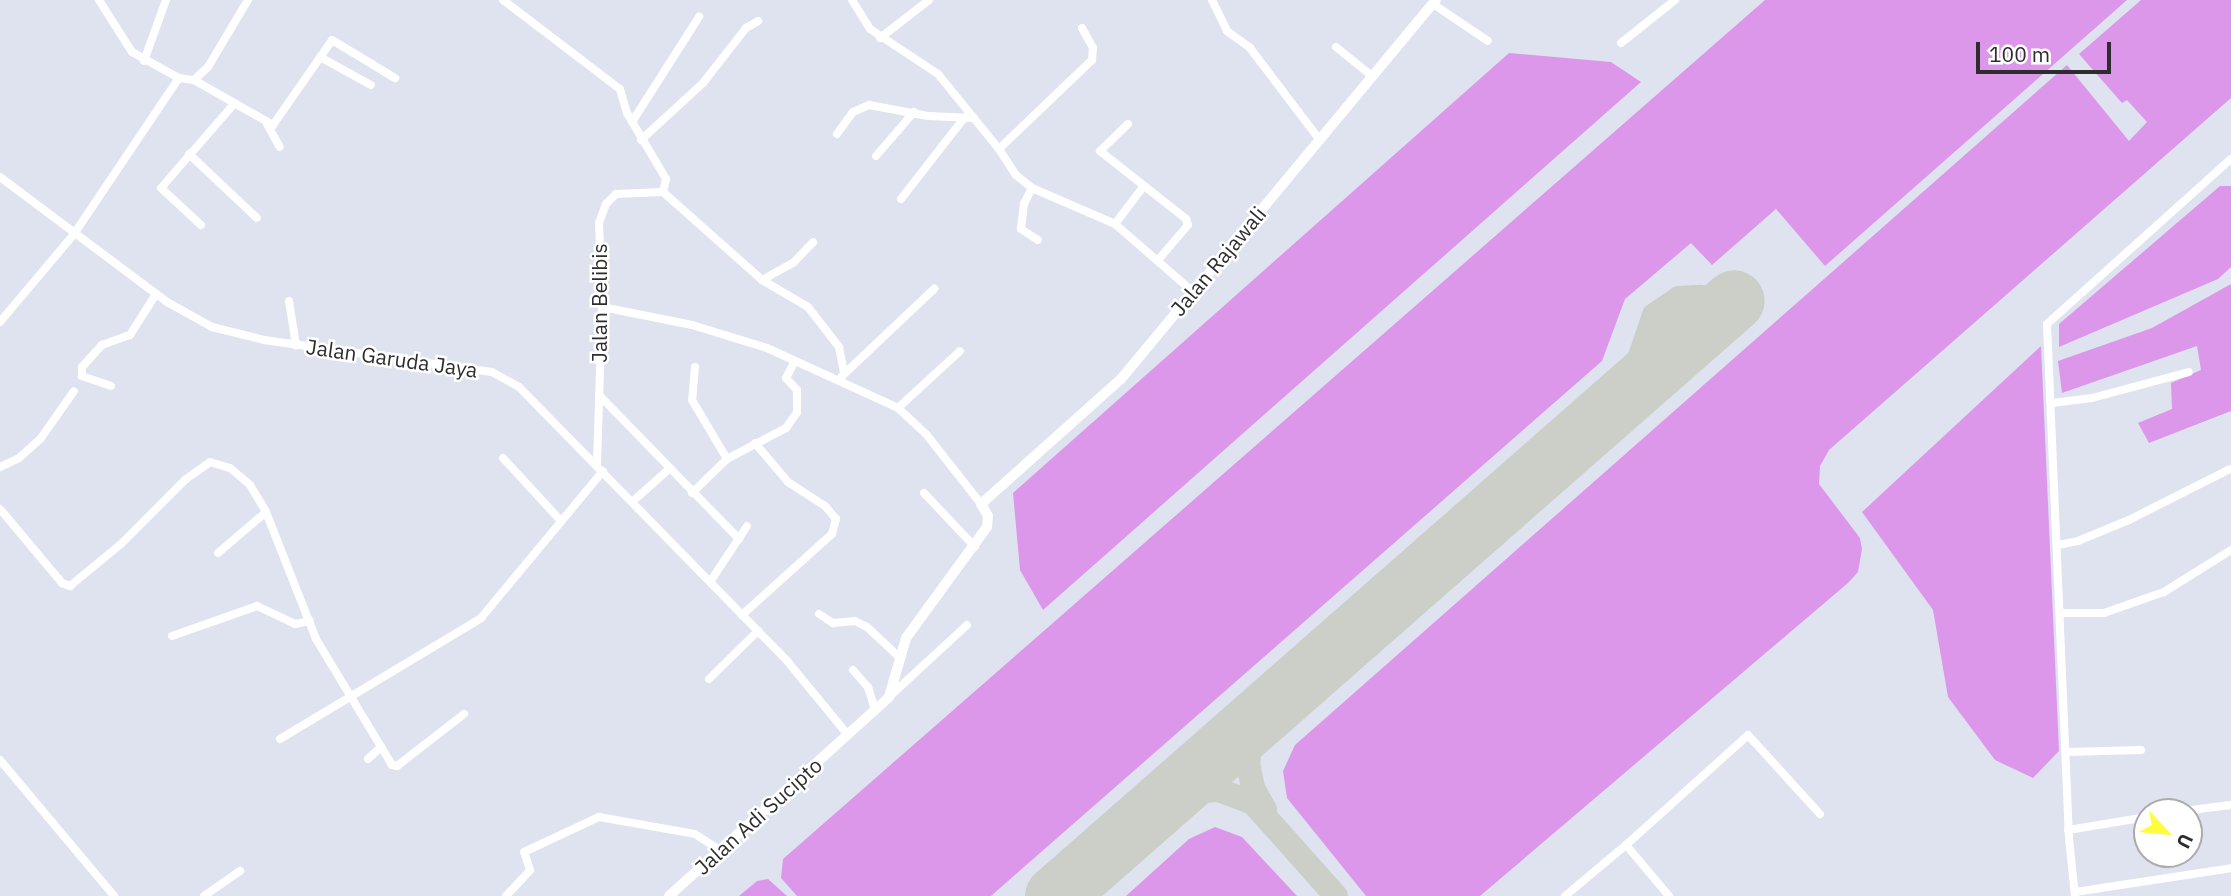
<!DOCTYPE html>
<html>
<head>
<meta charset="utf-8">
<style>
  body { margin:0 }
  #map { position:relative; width:2231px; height:896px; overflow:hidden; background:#dfe3f0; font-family:"IBM Plex Sans",sans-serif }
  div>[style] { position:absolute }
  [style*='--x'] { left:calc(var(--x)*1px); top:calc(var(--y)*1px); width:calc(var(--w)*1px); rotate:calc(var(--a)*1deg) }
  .green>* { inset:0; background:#dc97eb }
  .taxiway>* { height:24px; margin:-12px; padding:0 12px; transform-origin:12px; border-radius:12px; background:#cccec8 }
  .runway>* { height:61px; margin:-30.5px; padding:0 30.5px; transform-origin:30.5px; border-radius:30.5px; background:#cccec8 }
  .street>* { height:8px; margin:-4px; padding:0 4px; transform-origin:4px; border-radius:4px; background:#fff }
  .secondary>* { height:10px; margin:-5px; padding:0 5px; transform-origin:5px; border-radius:5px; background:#fff }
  span { translate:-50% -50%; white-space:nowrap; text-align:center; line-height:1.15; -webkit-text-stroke:5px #fff; paint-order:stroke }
  .street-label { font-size:21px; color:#2d2d2d }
  .north { position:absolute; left:2133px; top:798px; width:70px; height:70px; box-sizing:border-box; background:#fff; border:2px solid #ababab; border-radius:50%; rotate:116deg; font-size:19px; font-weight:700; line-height:28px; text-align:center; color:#2d2d2d }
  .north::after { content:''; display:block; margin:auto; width:24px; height:32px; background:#fffb3d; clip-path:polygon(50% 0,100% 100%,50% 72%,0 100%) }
  .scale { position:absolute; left:1976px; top:42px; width:135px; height:32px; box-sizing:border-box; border:4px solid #2d2d2d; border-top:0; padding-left:9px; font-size:21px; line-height:24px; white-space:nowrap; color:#2d2d2d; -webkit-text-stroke:5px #fff; paint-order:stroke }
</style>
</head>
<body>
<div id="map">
  <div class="green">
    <i style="clip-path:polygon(1765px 0,2127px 0,1825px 266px,1776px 209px,1712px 265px,1691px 243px,1625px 299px,1602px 361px,991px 896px,797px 896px,781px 878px,783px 859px)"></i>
    <i style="clip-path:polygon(2141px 0,2231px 0,2231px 98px,1829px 450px,1820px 466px,1819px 484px,1860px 538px,1862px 549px,1858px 572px,1848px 583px,1480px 896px,1366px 896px,1287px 798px,1283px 771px,1295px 745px,2067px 65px,2129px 141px,2147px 122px,2127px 100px,2122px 103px,2079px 54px)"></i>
    <i style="clip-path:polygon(1509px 53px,1611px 62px,1641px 82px,1043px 610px,1020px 570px,1013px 493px)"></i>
    <i style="clip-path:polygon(2220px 186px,2231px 186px,2231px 267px,2218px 279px,2059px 347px,2059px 324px)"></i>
    <i style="clip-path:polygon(2231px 284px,2231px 411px,2149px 443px,2138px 423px,2172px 409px,2171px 383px,2201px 370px,2197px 346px,2062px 393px,2058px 361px,2152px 328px)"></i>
    <i style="clip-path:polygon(2041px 346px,2059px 751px,2033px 778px,1995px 760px,1948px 697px,1933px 610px,1862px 512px)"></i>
    <i style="clip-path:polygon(1215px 827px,1242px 837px,1297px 896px,1126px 896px,1189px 839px)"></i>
    <i style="clip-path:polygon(768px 879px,787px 896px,739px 896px,757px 881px)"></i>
  </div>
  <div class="taxiway">
    <i style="--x:1627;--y:394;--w:83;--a:-71.1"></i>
    <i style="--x:1654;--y:315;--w:30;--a:-34"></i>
    <i style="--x:1679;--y:298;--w:22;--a:-3"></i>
    <i style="--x:1701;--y:297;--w:13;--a:23"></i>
    <i style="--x:1713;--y:302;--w:13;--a:51"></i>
    <i style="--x:1721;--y:312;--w:18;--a:96"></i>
    <i style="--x:1719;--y:330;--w:33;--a:141"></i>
    <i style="--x:1693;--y:351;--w:33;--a:159"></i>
    <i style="--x:1263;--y:714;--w:29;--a:115"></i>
    <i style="--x:1251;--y:740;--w:24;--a:97"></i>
    <i style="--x:1248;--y:764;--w:25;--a:78"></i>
    <i style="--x:1253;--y:788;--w:25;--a:61"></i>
    <i style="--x:1173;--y:793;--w:46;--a:-3.7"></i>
    <i style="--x:1219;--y:790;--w:36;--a:21"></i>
    <i style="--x:1253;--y:803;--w:125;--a:48.3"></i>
  </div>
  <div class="runway">
    <i style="--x:1055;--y:896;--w:903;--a:-41.28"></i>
  </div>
  <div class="street">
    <i style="--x:99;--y:0;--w:62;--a:57.6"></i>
    <i style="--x:132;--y:52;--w:54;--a:29"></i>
    <i style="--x:503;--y:0;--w:147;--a:37.3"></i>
    <i style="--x:620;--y:89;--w:25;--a:74"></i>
    <i style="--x:627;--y:113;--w:77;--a:59.4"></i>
    <i style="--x:666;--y:179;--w:13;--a:103"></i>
    <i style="--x:852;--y:0;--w:34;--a:58"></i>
    <i style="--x:870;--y:29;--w:82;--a:33.5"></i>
    <i style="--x:938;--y:74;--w:97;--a:50.9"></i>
    <i style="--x:1212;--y:0;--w:34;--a:64"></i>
    <i style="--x:1227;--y:31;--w:29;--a:36"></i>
    <i style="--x:1250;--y:48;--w:114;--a:52.8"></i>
    <i style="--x:1433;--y:4;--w:66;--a:33.9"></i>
    <i style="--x:1082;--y:28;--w:23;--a:61"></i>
    <i style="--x:1093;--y:48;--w:12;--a:95"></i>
    <i style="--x:1092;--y:60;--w:129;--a:136.3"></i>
    <i style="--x:999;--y:149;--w:31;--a:57"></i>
    <i style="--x:1016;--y:175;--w:21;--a:39"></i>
    <i style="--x:1032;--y:188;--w:90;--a:23.4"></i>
    <i style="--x:1115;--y:224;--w:102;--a:41"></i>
    <i style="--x:880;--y:38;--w:62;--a:-37.8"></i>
    <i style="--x:1621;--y:43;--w:69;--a:-38.5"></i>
    <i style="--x:1336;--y:47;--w:46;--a:38.9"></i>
    <i style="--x:320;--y:57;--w:58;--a:28.8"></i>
    <i style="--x:144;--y:61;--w:65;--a:-70.2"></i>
    <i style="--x:194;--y:80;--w:91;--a:29.7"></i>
    <i style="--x:273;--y:125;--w:103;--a:-55.2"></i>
    <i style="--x:332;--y:40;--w:74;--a:31.1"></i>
    <i style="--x:632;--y:122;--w:125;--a:-57.5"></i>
    <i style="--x:267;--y:124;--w:26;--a:61"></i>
    <i style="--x:1128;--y:124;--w:39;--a:136"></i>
    <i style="--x:1100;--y:151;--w:110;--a:38.3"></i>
    <i style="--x:1186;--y:219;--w:6;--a:72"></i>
    <i style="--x:1188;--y:225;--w:46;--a:130.6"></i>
    <i style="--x:837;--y:134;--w:27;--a:-54"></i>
    <i style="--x:853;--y:112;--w:17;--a:-24"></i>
    <i style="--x:869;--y:105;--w:60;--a:10.6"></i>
    <i style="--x:928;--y:116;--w:46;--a:2.5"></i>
    <i style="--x:641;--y:140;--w:84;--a:-42.6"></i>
    <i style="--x:703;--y:83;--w:70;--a:-52"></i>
    <i style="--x:746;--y:28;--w:14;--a:-30"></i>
    <i style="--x:189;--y:154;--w:93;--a:43.3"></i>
    <i style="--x:876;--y:156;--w:58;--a:-49.2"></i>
    <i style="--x:0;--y:177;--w:209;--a:36.8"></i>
    <i style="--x:167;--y:302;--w:51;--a:29.1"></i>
    <i style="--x:212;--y:327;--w:54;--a:14"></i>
    <i style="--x:264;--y:340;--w:230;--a:8"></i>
    <i style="--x:492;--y:372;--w:31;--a:29"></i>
    <i style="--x:519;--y:387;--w:385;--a:45.6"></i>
    <i style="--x:788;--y:662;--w:94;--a:50.6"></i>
    <i style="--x:1032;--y:188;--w:18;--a:117"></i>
    <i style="--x:1024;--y:204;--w:25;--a:97"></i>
    <i style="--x:1021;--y:229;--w:20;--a:33"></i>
    <i style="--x:663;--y:192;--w:132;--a:41.6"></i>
    <i style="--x:762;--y:280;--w:53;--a:30.4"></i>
    <i style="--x:808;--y:307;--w:51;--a:52.2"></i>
    <i style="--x:839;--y:347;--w:26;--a:79"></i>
    <i style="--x:901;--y:199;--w:103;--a:-52.1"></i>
    <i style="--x:1115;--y:224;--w:46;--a:-52.9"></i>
    <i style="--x:201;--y:225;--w:54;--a:-137.2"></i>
    <i style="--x:161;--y:188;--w:111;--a:-49"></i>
    <i style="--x:762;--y:280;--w:35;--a:-29"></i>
    <i style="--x:793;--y:263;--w:29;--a:-46"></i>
    <i style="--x:289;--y:301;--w:45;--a:81"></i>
    <i style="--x:602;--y:307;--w:92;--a:11.3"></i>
    <i style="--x:692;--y:325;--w:78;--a:17"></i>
    <i style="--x:767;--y:348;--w:144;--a:24.6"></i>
    <i style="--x:898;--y:408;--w:38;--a:43"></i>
    <i style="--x:926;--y:434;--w:89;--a:51.8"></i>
    <i style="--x:0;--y:322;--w:115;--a:-49.9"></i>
    <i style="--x:74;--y:234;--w:188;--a:-56.1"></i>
    <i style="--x:179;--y:78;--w:15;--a:8"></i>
    <i style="--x:194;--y:80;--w:19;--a:-43"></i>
    <i style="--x:208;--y:67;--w:78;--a:-59.2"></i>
    <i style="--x:695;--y:367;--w:33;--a:95"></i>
    <i style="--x:692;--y:400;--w:69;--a:59.3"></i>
    <i style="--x:842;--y:376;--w:127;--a:-43.4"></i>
    <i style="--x:111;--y:386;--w:31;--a:-161"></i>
    <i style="--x:82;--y:376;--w:9;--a:-90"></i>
    <i style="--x:82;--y:367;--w:30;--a:-48"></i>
    <i style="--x:102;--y:345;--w:30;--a:-20"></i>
    <i style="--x:130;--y:335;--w:49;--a:-57.6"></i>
    <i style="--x:599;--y:395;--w:201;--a:45.8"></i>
    <i style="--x:2052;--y:403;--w:40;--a:-7.1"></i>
    <i style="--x:2092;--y:398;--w:100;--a:-15"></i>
    <i style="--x:898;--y:408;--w:84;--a:-42.6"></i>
    <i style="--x:503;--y:458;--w:84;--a:47.4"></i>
    <i style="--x:597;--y:465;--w:158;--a:-88.2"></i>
    <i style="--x:602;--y:307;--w:84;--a:-92"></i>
    <i style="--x:599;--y:223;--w:20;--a:-70"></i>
    <i style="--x:606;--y:204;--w:14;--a:-45"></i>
    <i style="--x:616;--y:194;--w:47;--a:-2.4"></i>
    <i style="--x:0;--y:467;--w:21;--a:-25"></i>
    <i style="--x:19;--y:458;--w:30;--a:-42"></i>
    <i style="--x:41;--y:438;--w:57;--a:-54.9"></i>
    <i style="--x:692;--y:493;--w:49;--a:-44.2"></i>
    <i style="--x:727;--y:459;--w:67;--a:-27.7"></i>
    <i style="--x:786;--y:428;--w:19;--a:-55"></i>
    <i style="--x:797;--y:412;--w:22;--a:-90"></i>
    <i style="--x:797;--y:390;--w:16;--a:-133"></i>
    <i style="--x:786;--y:378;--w:19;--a:-62"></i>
    <i style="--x:924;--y:493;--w:74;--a:46.6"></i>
    <i style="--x:632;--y:502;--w:50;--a:-41.7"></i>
    <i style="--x:0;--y:509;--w:97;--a:50"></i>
    <i style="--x:62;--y:583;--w:9;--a:21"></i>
    <i style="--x:70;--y:586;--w:66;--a:-39.5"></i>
    <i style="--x:121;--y:544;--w:92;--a:-45"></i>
    <i style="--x:186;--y:479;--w:29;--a:-35"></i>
    <i style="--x:210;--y:462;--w:21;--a:17"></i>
    <i style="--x:230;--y:468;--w:26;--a:40"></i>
    <i style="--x:250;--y:485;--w:31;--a:59"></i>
    <i style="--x:266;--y:512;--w:136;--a:68.5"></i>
    <i style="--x:316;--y:639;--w:147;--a:58.9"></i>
    <i style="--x:392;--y:765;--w:5;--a:11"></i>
    <i style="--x:397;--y:766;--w:85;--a:-37.8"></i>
    <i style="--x:2058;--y:545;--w:20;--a:-11"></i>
    <i style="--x:2078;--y:541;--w:55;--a:-22.4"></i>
    <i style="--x:2129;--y:520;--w:113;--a:-26.8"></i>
    <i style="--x:218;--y:553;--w:63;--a:-40.5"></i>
    <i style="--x:710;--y:582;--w:67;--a:-56.5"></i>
    <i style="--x:2060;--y:613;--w:44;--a:0"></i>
    <i style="--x:2104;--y:613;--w:64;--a:-19.3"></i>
    <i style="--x:2164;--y:592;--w:79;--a:-32.1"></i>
    <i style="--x:819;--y:614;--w:17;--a:33"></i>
    <i style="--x:833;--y:623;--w:22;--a:-5"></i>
    <i style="--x:855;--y:621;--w:13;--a:27"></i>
    <i style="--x:867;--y:627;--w:42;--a:43.1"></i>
    <i style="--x:742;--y:615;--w:121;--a:-42"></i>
    <i style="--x:832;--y:534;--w:16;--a:-75"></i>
    <i style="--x:836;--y:519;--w:17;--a:-130"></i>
    <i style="--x:825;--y:506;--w:44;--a:-147"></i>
    <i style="--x:788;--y:482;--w:51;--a:-130.2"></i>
    <i style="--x:172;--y:636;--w:90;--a:-19.4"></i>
    <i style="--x:257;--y:606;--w:42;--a:25.3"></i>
    <i style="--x:295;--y:624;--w:15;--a:-11"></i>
    <i style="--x:853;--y:670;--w:23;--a:49"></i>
    <i style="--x:868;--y:687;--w:24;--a:73"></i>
    <i style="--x:709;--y:679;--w:69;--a:-44.4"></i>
    <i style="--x:889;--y:697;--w:106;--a:-42.7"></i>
    <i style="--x:280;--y:739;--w:235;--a:-31"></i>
    <i style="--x:481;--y:618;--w:191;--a:-50.3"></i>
    <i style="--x:2066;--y:752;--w:75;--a:-1.5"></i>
    <i style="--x:368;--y:759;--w:18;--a:-43"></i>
    <i style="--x:0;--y:760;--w:177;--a:50"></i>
    <i style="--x:2175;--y:812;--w:56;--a:-7.1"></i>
    <i style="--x:2068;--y:830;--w:80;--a:-9.3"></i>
    <i style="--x:2075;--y:892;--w:158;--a:-8.7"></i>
    <i style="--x:204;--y:896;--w:44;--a:-34.8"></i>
    <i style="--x:506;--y:896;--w:35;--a:-47"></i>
    <i style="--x:530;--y:870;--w:19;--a:-108"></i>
    <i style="--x:524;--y:852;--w:83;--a:-25"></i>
    <i style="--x:599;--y:817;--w:97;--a:10"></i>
    <i style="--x:695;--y:834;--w:30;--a:33"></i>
    <i style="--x:1565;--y:896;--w:80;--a:-39.9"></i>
    <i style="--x:1669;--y:896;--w:67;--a:-130.1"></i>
    <i style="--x:1626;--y:845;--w:164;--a:-42"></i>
    <i style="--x:1748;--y:735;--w:107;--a:47.7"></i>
    <i style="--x:2075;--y:896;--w:58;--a:-95.9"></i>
    <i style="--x:2069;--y:838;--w:514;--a:-92.45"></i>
    <i style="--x:2047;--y:324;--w:247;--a:-41.9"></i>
  </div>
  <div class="secondary">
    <i style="--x:669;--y:896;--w:297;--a:-42.1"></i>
    <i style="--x:889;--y:697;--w:61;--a:-73.9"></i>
    <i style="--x:906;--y:638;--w:137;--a:-53.9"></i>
    <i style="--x:987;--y:527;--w:11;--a:-85"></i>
    <i style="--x:988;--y:516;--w:14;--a:-120"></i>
    <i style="--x:981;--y:504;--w:188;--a:-41.8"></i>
    <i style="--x:1121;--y:379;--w:493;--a:-50.3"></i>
  </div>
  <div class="street-label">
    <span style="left:1218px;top:261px;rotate:-50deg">Jalan Rajawali</span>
    <span style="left:599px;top:303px;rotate:-90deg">Jalan Belibis</span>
    <span style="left:392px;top:358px;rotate:8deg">Jalan Garuda Jaya</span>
    <span style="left:758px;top:816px;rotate:-42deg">Jalan Adi Sucipto</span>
  </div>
  <div class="north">U</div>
  <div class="scale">100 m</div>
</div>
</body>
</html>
